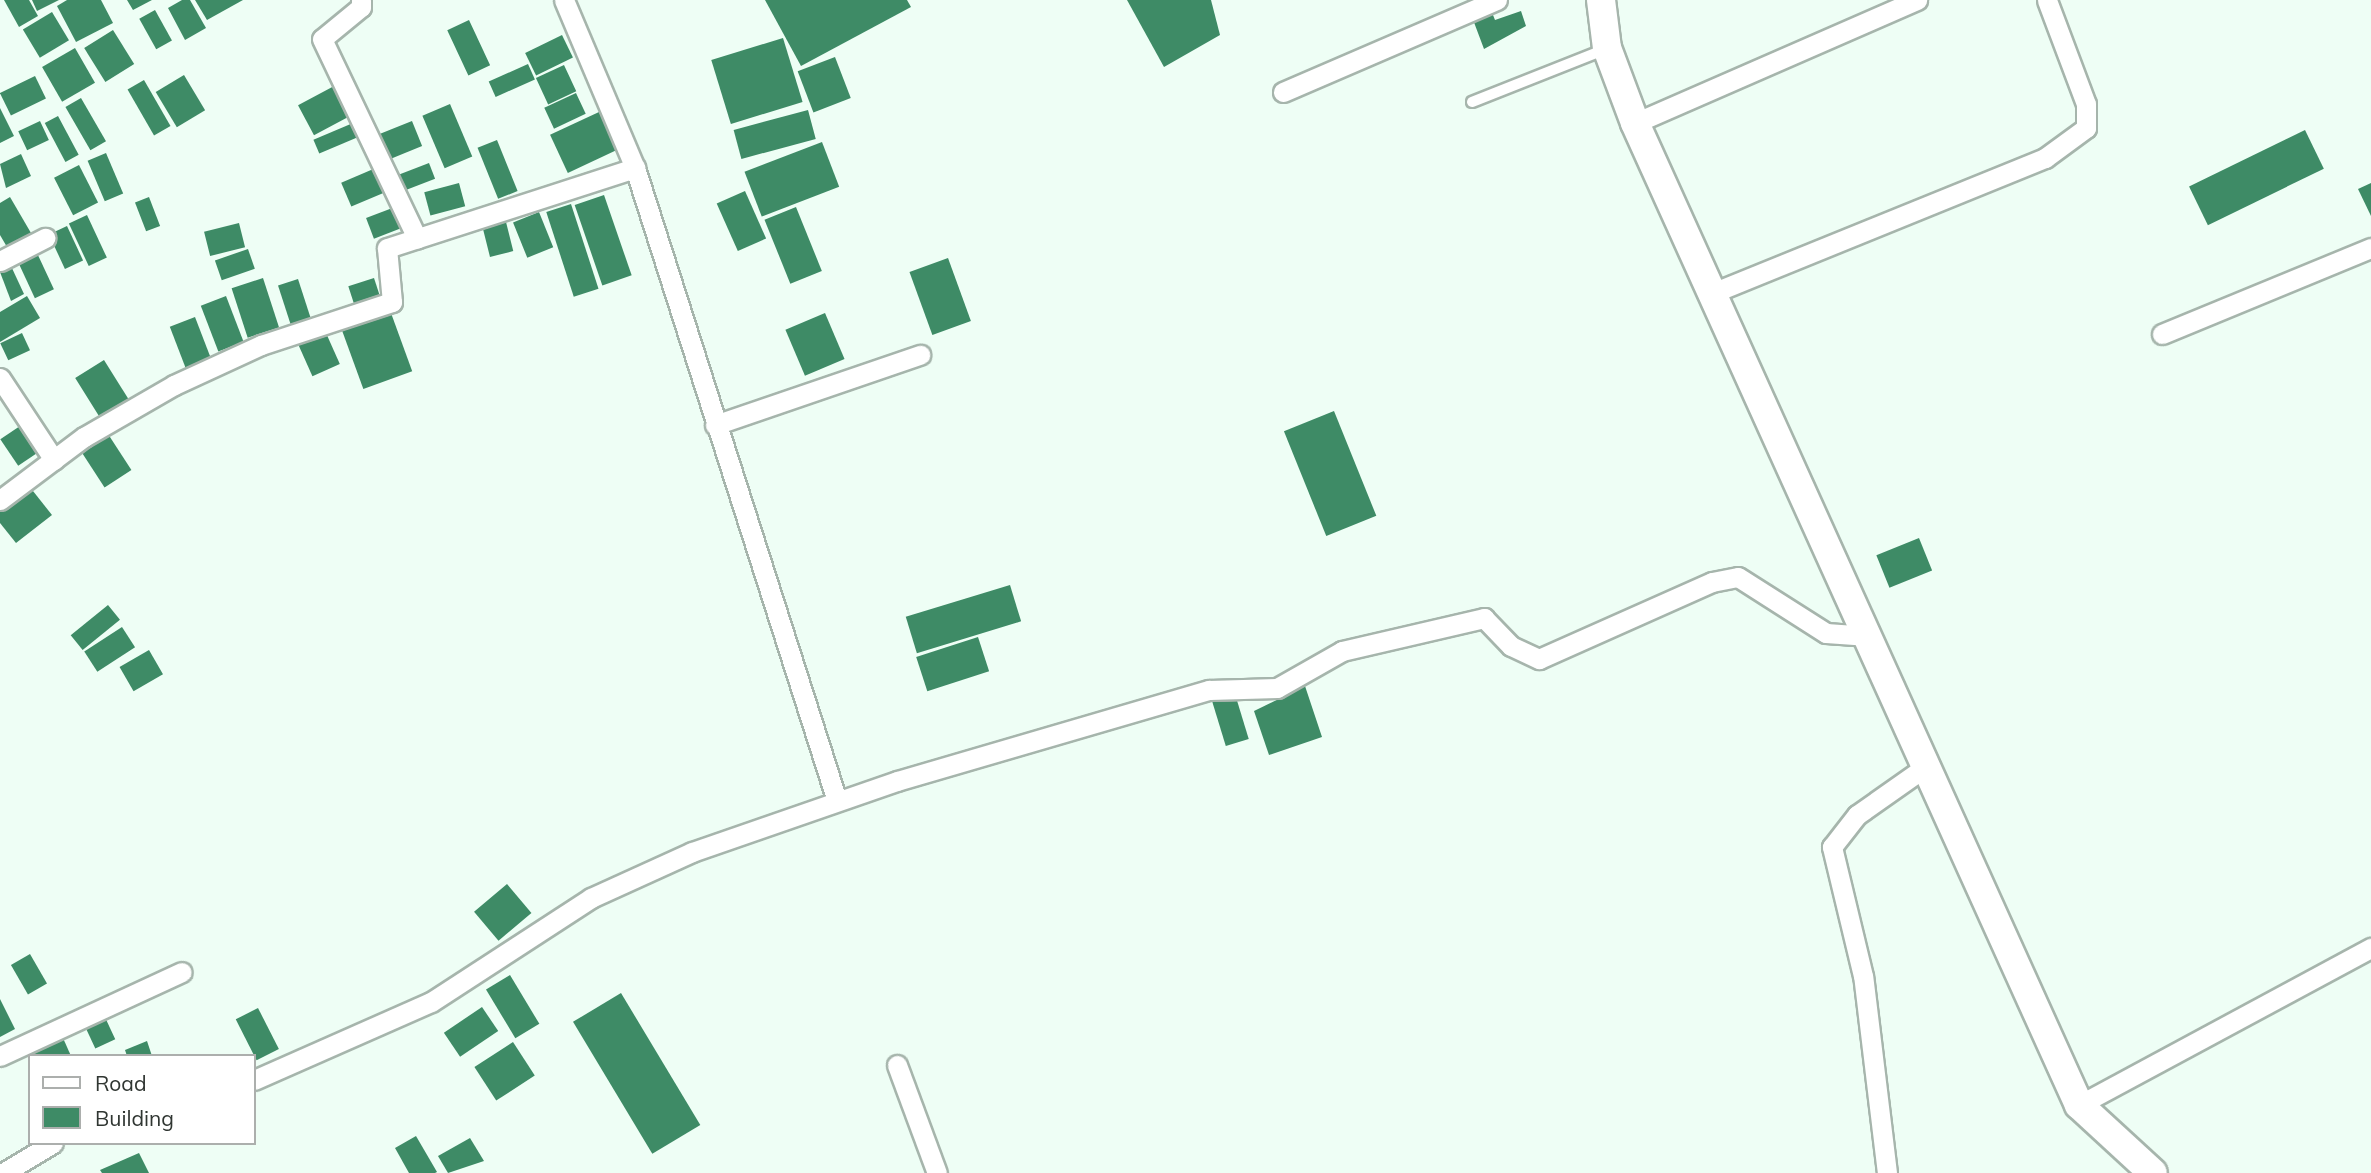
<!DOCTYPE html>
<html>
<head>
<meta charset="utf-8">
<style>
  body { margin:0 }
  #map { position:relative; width:2371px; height:1173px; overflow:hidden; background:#eefef5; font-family:Mulish,sans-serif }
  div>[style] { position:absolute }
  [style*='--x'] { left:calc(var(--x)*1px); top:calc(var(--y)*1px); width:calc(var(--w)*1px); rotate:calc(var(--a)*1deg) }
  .building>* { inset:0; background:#3e8b66; transform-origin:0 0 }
  .roads { filter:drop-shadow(2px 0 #a6b5ac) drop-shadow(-2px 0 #a6b5ac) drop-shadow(0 2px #a6b5ac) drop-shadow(0 -2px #a6b5ac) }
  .lane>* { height:10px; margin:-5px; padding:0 5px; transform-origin:5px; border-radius:5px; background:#fff }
  .street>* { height:19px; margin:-9.5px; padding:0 9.5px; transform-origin:9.5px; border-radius:9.5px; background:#fff }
  .secondary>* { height:28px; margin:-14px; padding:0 14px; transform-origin:14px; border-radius:14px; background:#fff }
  span { translate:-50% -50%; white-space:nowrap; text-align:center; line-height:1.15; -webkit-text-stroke:7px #fff; paint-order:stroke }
  .legend { position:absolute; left:28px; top:1054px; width:228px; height:91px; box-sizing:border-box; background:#fff; border:2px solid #acafad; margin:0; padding:9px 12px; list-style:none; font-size:21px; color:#303632 }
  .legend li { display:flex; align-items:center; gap:14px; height:35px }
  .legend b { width:35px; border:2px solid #acafad }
</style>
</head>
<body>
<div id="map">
  <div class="building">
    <i style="clip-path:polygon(4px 0,29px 0,38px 16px,19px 27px)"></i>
    <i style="clip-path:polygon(32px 0,59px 0,37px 11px)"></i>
    <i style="clip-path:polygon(67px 0,101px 0,113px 23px,76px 42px,57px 6px)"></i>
    <i style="clip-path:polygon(127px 0,152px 0,133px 10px)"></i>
    <i style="clip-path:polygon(182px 0,190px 0,206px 28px,185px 40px,168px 8px)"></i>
    <i style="clip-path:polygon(195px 0,243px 0,207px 20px)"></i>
    <i style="clip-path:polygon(765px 0,907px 0,911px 7px,801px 66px)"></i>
    <i style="clip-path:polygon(1127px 0,1211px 0,1220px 35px,1164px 67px)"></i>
    <i style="left:155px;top:10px;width:35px;height:18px;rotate:61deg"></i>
    <i style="clip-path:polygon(1491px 10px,1495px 20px,1521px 11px,1526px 26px,1484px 49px,1472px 17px)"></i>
    <i style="left:52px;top:12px;width:33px;height:34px;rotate:59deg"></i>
    <i style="left:469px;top:20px;width:50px;height:24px;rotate:65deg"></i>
    <i style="left:113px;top:30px;width:40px;height:34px;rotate:58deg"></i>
    <i style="left:562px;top:35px;width:25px;height:41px;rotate:64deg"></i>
    <i style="left:783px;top:38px;width:67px;height:75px;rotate:73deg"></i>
    <i style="left:75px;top:48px;width:40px;height:38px;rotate:60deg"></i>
    <i style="left:835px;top:57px;width:44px;height:40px;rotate:69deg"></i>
    <i style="left:528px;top:64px;width:17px;height:43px;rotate:66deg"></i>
    <i style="left:564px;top:65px;width:29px;height:31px;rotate:65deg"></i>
    <i style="left:184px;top:75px;width:41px;height:33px;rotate:59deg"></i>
    <i style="left:35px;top:76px;width:25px;height:39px;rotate:64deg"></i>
    <i style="left:144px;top:80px;width:53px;height:19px;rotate:60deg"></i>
    <i style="left:336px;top:85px;width:34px;height:43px;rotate:62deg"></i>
    <i style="left:576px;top:93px;width:23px;height:35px;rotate:65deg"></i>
    <i style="left:81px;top:98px;width:50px;height:18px;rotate:60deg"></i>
    <i style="left:450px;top:104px;width:57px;height:30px;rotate:67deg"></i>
    <i style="clip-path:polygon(0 108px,14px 136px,0 143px)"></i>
    <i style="left:808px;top:110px;width:30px;height:77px;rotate:75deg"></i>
    <i style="left:599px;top:112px;width:42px;height:54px;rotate:65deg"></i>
    <i style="left:58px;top:116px;width:44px;height:15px;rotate:62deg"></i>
    <i style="left:40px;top:121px;width:21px;height:24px;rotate:65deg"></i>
    <i style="left:412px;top:121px;width:27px;height:35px;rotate:68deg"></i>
    <i style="left:353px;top:123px;width:15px;height:43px;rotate:67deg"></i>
    <i style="left:2305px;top:130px;width:43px;height:129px;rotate:64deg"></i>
    <i style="left:497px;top:140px;width:55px;height:21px;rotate:68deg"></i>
    <i style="left:822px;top:142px;width:48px;height:83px;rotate:69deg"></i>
    <i style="left:106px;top:153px;width:44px;height:20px;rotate:67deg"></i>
    <i style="clip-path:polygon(21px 154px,31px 176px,6px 188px,0 164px)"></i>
    <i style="left:429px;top:163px;width:17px;height:34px;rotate:69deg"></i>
    <i style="left:79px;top:165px;width:42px;height:28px;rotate:63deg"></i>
    <i style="left:378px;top:167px;width:26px;height:40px;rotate:67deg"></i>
    <i style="left:459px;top:183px;width:24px;height:36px;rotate:75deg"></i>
    <i style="clip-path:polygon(2371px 183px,2371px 216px,2358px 189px)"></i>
    <i style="left:745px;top:191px;width:52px;height:31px;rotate:66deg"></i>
    <i style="left:604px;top:195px;width:85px;height:31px;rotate:71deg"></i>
    <i style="clip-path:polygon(10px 197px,31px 233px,7px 247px,0 235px,0 203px)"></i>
    <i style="left:149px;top:197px;width:31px;height:15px;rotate:69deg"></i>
    <i style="left:571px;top:204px;width:89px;height:26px;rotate:72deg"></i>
    <i style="left:395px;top:207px;width:22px;height:31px;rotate:69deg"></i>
    <i style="left:796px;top:207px;width:69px;height:34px;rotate:68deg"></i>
    <i style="left:539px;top:212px;width:38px;height:28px;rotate:68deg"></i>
    <i style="left:87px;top:215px;width:47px;height:20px;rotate:65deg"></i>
    <i style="left:506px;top:222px;width:30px;height:24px;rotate:76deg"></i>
    <i style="left:239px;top:223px;width:25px;height:36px;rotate:76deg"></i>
    <i style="left:67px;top:226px;width:38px;height:20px;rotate:65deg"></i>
    <i style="left:248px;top:249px;width:21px;height:35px;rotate:71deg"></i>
    <i style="left:37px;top:253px;width:40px;height:21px;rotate:65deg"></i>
    <i style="left:948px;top:258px;width:67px;height:41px;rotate:70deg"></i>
    <i style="clip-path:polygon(11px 266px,24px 294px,11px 301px,0 272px)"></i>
    <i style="left:263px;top:278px;width:52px;height:33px;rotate:72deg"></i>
    <i style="left:374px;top:278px;width:23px;height:27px;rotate:72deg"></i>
    <i style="left:298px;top:279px;width:43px;height:21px;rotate:72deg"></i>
    <i style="clip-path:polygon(27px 296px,40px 318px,0 342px,0 312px)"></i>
    <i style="left:226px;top:296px;width:49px;height:27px;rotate:69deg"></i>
    <i style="left:391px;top:313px;width:62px;height:52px;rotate:70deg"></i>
    <i style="left:825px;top:313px;width:50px;height:43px;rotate:67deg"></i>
    <i style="left:195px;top:317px;width:48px;height:27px;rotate:69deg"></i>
    <i style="left:22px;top:333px;width:19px;height:24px;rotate:65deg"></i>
    <i style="left:326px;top:333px;width:34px;height:30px;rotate:66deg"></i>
    <i style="left:104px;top:360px;width:52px;height:34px;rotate:58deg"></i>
    <i style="left:1334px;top:411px;width:113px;height:54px;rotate:68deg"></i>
    <i style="left:26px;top:422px;width:32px;height:31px;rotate:56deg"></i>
    <i style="left:108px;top:434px;width:43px;height:32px;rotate:57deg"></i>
    <i style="clip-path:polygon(29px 486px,52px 515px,16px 543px,0 523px,0 509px)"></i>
    <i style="left:1919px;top:538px;width:35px;height:46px;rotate:68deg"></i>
    <i style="left:1010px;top:585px;width:38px;height:109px;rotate:73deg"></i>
    <i style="left:108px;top:605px;width:19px;height:48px;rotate:51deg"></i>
    <i style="left:122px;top:627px;width:24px;height:45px;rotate:57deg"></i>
    <i style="left:978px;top:637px;width:36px;height:65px;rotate:72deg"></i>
    <i style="left:149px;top:650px;width:28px;height:34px;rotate:60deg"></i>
    <i style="clip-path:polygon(1305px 686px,1322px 737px,1269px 755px,1254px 711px)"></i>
    <i style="left:1235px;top:694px;width:47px;height:24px;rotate:73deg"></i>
    <i style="left:507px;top:884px;width:38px;height:43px;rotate:50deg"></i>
    <i style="left:30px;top:954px;width:34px;height:22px;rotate:60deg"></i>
    <i style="left:510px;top:975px;width:57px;height:28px;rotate:59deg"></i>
    <i style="left:621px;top:993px;width:154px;height:56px;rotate:59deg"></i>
    <i style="clip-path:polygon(0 999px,15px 1029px,0 1037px)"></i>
    <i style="left:482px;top:1007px;width:29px;height:46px;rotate:56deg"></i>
    <i style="left:258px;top:1008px;width:46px;height:25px;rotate:63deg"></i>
    <i style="left:103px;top:1013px;width:29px;height:22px;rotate:65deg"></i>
    <i style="clip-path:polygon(63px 1038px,71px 1056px,31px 1056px,30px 1052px)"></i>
    <i style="clip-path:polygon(147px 1041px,152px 1056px,127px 1056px,125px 1050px)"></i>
    <i style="left:513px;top:1042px;width:40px;height:46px;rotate:57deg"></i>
    <i style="clip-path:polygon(416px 1136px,437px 1172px,435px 1173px,409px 1173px,395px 1148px)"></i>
    <i style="clip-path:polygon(470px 1138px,484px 1161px,448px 1173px,438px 1156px)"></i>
    <i style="clip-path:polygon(139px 1153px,149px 1173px,102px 1173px,100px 1170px)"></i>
  </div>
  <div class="roads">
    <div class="lane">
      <i style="--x:1472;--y:102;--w:144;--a:-21.6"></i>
    </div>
    <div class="street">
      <i style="--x:361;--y:0;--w:7;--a:90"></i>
      <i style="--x:361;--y:7;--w:50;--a:140.6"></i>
      <i style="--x:322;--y:39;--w:221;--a:64.5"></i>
      <i style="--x:564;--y:0;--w:182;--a:67.1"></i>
      <i style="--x:635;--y:168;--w:664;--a:72.3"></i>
      <i style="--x:1283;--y:92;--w:233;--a:-23.3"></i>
      <i style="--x:1635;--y:123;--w:308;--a:-23.6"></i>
      <i style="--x:0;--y:261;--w:51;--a:-27.1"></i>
      <i style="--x:1710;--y:294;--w:362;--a:-22.1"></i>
      <i style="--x:2045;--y:158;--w:51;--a:-36.2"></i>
      <i style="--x:2086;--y:128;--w:24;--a:-90"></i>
      <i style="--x:2086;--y:104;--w:111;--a:-110.6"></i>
      <i style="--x:2162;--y:334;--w:226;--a:-22.4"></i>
      <i style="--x:0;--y:378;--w:98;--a:56.6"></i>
      <i style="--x:715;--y:425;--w:217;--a:-18.9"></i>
      <i style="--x:0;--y:500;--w:105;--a:-36.9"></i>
      <i style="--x:84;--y:437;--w:104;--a:-30"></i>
      <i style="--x:174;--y:385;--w:96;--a:-24.7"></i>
      <i style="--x:261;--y:345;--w:138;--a:-18.2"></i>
      <i style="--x:392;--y:302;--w:54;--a:-95.3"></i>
      <i style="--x:387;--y:248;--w:261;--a:-17.9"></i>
      <i style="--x:0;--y:1056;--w:200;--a:-24.8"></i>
      <i style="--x:897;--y:1065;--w:115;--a:69.7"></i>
      <i style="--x:254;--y:1080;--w:193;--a:-23.8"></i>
      <i style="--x:431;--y:1002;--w:191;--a:-33"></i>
      <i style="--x:591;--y:898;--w:111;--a:-24.5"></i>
      <i style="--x:692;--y:852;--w:217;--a:-19.1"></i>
      <i style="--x:897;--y:781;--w:325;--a:-16.3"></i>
      <i style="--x:1209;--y:690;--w:68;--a:-1.7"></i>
      <i style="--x:1277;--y:688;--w:75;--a:-29.6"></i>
      <i style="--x:1342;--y:651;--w:146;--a:-13.1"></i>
      <i style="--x:1484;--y:618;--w:39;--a:46"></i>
      <i style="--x:1511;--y:646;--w:31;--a:25"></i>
      <i style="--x:1539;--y:659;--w:189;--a:-24"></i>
      <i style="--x:1712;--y:582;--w:26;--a:-11"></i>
      <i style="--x:1738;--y:577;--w:104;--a:32.5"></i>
      <i style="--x:1826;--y:633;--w:39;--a:4"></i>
      <i style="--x:2079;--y:1105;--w:332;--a:-28.3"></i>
      <i style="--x:3;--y:1173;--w:58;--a:-31"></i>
      <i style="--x:1887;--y:1173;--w:198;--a:-96.9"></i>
      <i style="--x:1863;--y:976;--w:133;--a:-103.5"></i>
      <i style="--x:1832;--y:847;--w:41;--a:-52"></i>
      <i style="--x:1857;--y:815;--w:83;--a:-35.2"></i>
    </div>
    <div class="secondary">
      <i style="--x:1601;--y:0;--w:48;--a:82.9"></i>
      <i style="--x:1607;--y:48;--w:80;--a:69.5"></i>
      <i style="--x:1635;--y:123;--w:1078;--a:65.67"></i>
      <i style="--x:2079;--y:1105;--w:100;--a:42.6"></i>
    </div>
  </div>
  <ul class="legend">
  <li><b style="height:9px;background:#fff"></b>Road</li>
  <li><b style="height:19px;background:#3e8b66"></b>Building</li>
  </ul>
</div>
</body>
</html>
